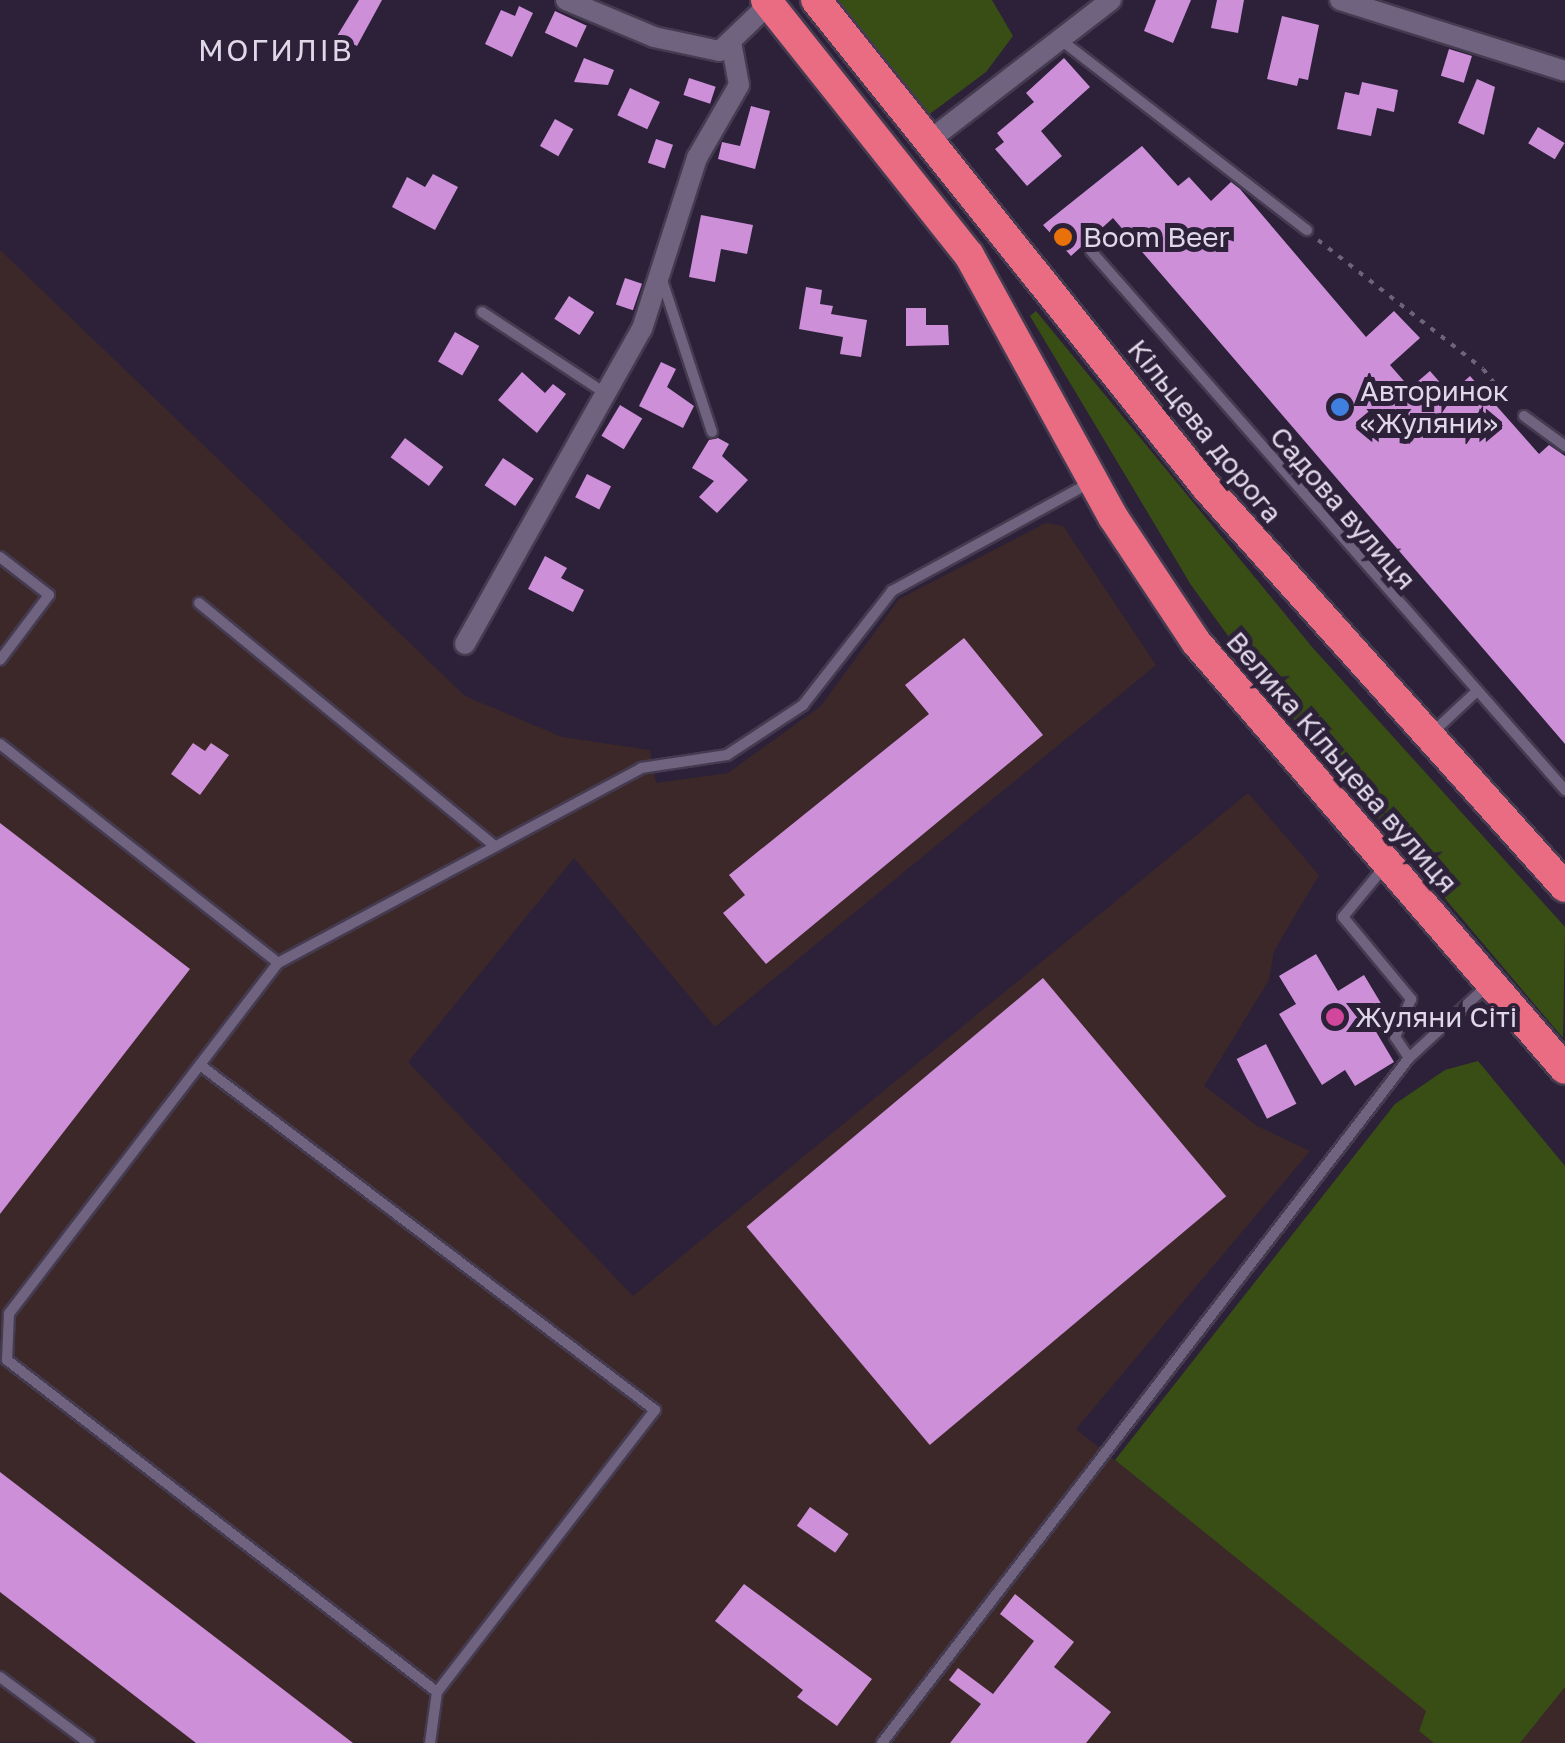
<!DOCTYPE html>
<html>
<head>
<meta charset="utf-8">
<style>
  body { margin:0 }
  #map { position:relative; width:1565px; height:1743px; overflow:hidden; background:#2c2139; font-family:"Golos Text",sans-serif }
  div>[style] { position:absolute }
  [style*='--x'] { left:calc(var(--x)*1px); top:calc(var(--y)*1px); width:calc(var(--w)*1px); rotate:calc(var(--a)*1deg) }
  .industrial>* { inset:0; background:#3c2828 }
  .green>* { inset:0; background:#394e14 }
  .building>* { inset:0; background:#cc8fd8; transform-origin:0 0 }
  .path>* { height:4px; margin-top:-2px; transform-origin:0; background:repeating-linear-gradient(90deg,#6e6479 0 5px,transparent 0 13px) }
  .roads { filter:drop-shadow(2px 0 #453b50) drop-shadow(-2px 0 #453b50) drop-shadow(0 2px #453b50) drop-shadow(0 -2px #453b50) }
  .lane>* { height:10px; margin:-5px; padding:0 5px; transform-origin:5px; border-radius:5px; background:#6f637f }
  .street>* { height:20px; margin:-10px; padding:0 10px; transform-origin:10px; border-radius:10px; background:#6f637f }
  .highway>* { height:30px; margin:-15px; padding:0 15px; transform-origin:15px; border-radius:15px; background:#ea6c82 }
  .dots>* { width:28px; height:28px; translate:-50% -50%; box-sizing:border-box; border:5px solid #2c2139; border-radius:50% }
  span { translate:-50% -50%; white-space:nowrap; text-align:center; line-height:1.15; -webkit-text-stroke:10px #2c2139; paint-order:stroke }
  .poi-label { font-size:28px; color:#dfd8e8 }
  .left { translate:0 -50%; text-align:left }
  .street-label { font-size:28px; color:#dfd8e8 }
  .neighbourhood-label { font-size:30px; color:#dfd8e8; letter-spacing:2.5px }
</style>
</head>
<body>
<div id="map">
  <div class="industrial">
    <i style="clip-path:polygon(0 250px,465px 696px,562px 737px,650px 750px,656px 783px,728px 773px,821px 706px,899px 599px,1046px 523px,1063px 526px,1156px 665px,715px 1027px,574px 858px,408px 1062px,633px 1296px,1248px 793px,1319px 875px,1274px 951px,1269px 980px,1204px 1086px,1257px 1126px,1310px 1151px,1076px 1429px,1427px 1711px,1419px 1731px,1434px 1743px,0 1742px)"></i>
    <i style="clip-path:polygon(1565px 1687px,1565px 1743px,1520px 1743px)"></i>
  </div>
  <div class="green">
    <i style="clip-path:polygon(835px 0,992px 0,1013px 36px,986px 72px,927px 116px)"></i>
    <i style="clip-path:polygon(1036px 311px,1312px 647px,1565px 927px,1563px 1038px,1261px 681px,1191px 585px,1030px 316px)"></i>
    <i style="clip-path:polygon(1478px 1061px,1565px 1166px,1565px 1687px,1520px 1743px,1434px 1743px,1419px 1731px,1426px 1711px,1115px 1460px,1395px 1104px,1445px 1070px)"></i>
  </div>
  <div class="building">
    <i style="clip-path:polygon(359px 0,382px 0,357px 46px,337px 36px)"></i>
    <i style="clip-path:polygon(1156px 0,1191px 0,1173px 43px,1144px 31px)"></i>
    <i style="clip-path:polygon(1217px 0,1244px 0,1238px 33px,1211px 28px)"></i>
    <i style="clip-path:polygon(519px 6px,533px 13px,512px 57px,485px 44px,501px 10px,515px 16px)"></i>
    <i style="left:555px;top:11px;width:35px;height:24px;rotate:25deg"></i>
    <i style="clip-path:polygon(1282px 16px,1319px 25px,1308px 80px,1299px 78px,1297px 86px,1267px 79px)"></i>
    <i style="left:1449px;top:49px;width:24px;height:28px;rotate:17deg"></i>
    <i style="clip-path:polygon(584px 58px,614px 70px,608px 85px,574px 82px)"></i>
    <i style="clip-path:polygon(1064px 58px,1090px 87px,1041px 131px,1062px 156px,1027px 186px,995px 149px,1004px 142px,997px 133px,1034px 102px,1026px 93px)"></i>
    <i style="left:689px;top:78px;width:28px;height:18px;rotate:18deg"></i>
    <i style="clip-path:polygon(1477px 79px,1495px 87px,1484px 135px,1458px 123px)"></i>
    <i style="clip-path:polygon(1362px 82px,1398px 90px,1394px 112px,1377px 108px,1371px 136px,1337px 129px,1345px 92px,1359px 95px)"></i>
    <i style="left:630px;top:88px;width:33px;height:30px;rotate:25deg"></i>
    <i style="clip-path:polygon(751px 106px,770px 111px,755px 169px,718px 159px,722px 142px,740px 146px)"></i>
    <i style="left:555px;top:119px;width:21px;height:31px;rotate:29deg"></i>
    <i style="left:1538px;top:127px;width:31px;height:19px;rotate:31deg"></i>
    <i style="left:656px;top:139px;width:18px;height:25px;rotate:19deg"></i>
    <i style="clip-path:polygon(1142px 146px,1178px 186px,1189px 177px,1211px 201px,1231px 182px,1240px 189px,1366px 337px,1394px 311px,1420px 338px,1390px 365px,1410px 388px,1430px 371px,1450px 394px,1470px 376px,1539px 454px,1549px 445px,1565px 456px,1565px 744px,1113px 218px,1071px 256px,1043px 225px)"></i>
    <i style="clip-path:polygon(433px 174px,458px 187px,435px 230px,392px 207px,407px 177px,425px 187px)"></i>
    <i style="clip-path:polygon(701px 215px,753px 225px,747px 254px,721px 249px,715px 282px,689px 277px)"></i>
    <i style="left:625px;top:278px;width:18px;height:28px;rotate:19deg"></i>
    <i style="clip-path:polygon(806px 287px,822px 290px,820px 304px,833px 306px,831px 314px,867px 320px,861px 357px,840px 354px,843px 337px,799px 329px)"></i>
    <i style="left:569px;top:296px;width:30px;height:27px;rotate:33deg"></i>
    <i style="clip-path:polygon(906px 308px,926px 308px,926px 325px,948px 325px,949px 345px,906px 346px)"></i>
    <i style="left:455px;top:332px;width:28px;height:34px;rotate:30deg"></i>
    <i style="clip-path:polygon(661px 362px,676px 369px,667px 387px,694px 406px,683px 428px,639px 406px)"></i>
    <i style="clip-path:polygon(522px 372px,545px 393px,553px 384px,566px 394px,537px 433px,498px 400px)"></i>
    <i style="left:620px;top:405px;width:26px;height:36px;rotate:31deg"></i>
    <i style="left:405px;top:438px;width:48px;height:24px;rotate:37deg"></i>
    <i style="clip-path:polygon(718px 438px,729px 444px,722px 456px,748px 480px,717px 513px,699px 497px,714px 481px,692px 468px,709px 440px)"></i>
    <i style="left:503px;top:458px;width:37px;height:33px;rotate:34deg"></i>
    <i style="left:587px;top:474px;width:27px;height:26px;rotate:27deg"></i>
    <i style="clip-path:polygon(545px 556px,567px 568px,561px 578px,584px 590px,573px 612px,528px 589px)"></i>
    <i style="clip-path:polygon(964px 638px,1043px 735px,766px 964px,723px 913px,745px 895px,729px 875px,929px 714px,905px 685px)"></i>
    <i style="clip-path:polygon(193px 743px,205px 751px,211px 743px,229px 755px,200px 795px,171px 774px)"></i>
    <i style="clip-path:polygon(0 823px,190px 969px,0 1214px)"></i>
    <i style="clip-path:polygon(1316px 954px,1338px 991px,1364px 975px,1391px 1020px,1375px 1030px,1394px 1062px,1355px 1086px,1345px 1070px,1322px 1085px,1279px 1014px,1296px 1004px,1279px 976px)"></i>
    <i style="left:1043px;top:978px;width:285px;height:387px;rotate:50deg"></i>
    <i style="left:1266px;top:1044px;width:67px;height:33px;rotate:63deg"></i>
    <i style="clip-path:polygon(0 1472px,353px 1743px,196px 1743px,0 1592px)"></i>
    <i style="left:810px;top:1507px;width:47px;height:23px;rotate:35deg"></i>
    <i style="clip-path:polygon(744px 1584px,872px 1679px,837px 1726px,797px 1697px,803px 1690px,715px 1621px)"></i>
    <i style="clip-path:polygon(1015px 1594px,1074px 1642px,1054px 1667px,1111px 1712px,1086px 1743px,950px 1743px,981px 1704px,949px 1680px,958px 1668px,993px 1694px,1034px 1641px,1000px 1614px)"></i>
  </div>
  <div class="path">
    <i style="--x:1318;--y:240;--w:209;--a:38"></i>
    <i style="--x:1483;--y:369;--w:51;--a:51.3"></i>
  </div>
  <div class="roads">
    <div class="lane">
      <i style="--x:1061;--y:40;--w:311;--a:37.7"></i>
      <i style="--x:1091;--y:251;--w:718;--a:48.67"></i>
      <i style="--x:662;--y:280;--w:160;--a:71.8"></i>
      <i style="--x:482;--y:312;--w:147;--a:33.4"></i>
      <i style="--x:1524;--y:416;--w:51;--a:36.2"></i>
      <i style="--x:0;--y:557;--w:62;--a:37.8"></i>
      <i style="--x:49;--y:595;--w:81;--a:127"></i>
      <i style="--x:199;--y:603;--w:383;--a:39.4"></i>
      <i style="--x:1431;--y:734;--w:62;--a:-43"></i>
      <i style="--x:0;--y:744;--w:354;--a:38.2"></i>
      <i style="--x:278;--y:963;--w:412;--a:-28.2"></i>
      <i style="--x:641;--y:768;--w:87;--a:-8.6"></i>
      <i style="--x:727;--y:755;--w:91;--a:-33.3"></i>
      <i style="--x:803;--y:705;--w:145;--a:-52"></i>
      <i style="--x:892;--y:591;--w:227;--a:-28.7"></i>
      <i style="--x:1385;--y:866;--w:66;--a:129.5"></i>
      <i style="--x:1343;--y:917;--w:107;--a:50.3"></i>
      <i style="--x:1411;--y:999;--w:41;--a:112.8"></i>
      <i style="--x:1395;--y:1037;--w:25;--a:56"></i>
      <i style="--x:278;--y:963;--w:442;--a:127.5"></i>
      <i style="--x:9;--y:1314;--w:46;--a:92.5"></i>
      <i style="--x:7;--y:1360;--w:543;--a:37.67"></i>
      <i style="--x:200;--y:1065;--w:571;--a:37.17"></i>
      <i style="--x:655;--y:1410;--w:356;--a:127.7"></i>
      <i style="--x:437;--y:1692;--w:51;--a:97.8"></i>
      <i style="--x:0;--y:1677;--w:111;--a:36.6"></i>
      <i style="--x:882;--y:1743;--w:864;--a:-52.43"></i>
      <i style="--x:1409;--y:1058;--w:109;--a:-42.8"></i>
    </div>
    <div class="street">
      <i style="--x:566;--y:0;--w:95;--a:22.8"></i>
      <i style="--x:654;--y:37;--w:67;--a:12"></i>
      <i style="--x:720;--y:51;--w:68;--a:-43.8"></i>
      <i style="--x:1340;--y:0;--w:236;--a:17.5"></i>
      <i style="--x:926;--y:143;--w:234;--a:-37.7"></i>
      <i style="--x:465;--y:644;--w:361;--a:-60.7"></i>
      <i style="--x:642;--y:329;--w:180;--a:-72.2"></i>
      <i style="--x:697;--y:158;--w:84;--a:-60.1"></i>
      <i style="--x:739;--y:85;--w:44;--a:-100.5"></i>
    </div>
    <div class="highway">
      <i style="--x:766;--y:0;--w:326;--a:51.5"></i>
      <i style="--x:969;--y:255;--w:299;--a:61.2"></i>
      <i style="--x:1113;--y:517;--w:150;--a:56.4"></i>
      <i style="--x:1196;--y:642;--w:564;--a:49.17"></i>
      <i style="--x:816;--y:0;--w:625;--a:51.3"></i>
      <i style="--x:1207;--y:488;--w:536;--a:48.1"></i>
    </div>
  </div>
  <div class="dots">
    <i style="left:1063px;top:237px;background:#e8710a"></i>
    <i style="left:1340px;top:407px;background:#3f7fe0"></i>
    <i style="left:1335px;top:1017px;background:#d1479c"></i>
  </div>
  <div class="poi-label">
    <span class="left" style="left:1083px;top:237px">Boom Beer</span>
    <span class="left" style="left:1360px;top:407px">Авторинок<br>«Жуляни»</span>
    <span class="left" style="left:1355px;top:1017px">Жуляни Сіті</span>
  </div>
  <div class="street-label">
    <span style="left:1205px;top:431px;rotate:51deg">Кільцева дорога</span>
    <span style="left:1343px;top:508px;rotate:49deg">Садова вулиця</span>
    <span style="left:1342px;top:762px;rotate:49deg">Велика Кільцева вулиця</span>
  </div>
  <div class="neighbourhood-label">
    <span style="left:276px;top:50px">МОГИЛІВ</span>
  </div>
</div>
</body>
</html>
